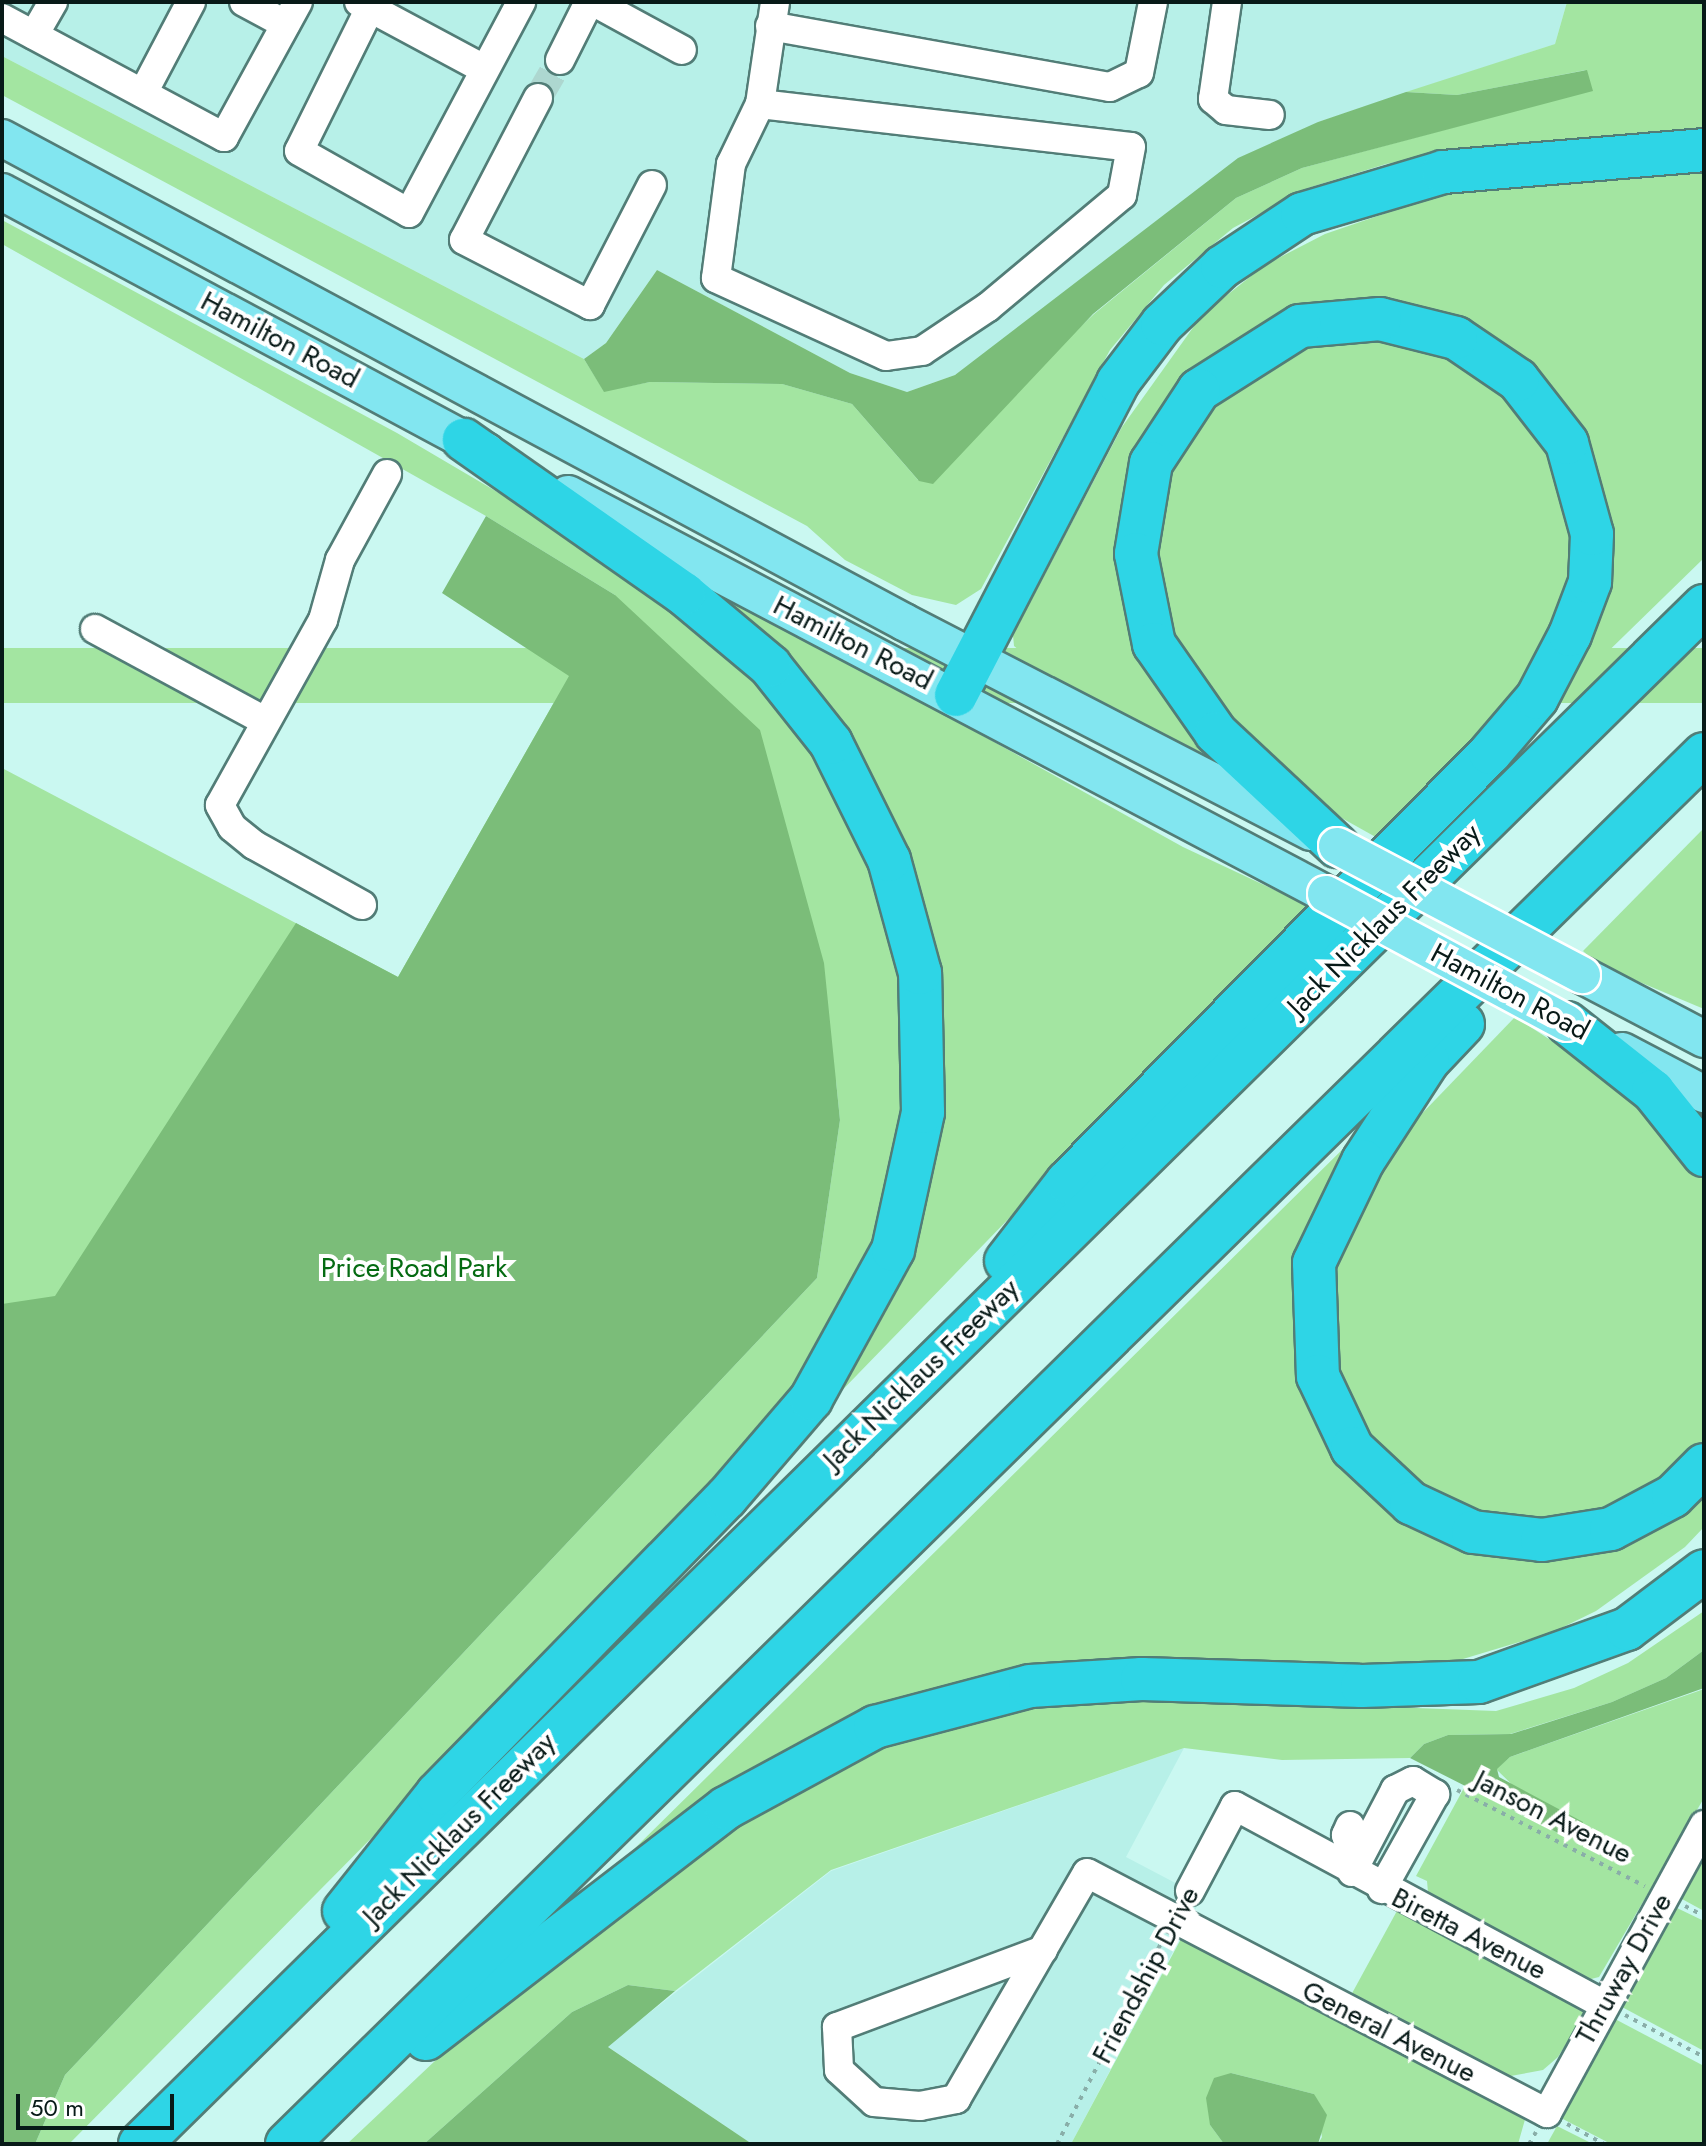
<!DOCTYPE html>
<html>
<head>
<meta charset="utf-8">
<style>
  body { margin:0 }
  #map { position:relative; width:1706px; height:2146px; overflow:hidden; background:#caf8f1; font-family:Jost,sans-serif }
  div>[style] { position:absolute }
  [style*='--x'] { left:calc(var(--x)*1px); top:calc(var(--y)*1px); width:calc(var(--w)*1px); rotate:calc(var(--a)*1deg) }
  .built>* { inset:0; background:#b7f0e8 }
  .green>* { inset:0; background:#a3e5a1; transform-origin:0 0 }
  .forest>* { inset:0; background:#7bbd79 }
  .minor-tunnel>* { height:28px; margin-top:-14px; transform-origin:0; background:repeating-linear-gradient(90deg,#add7d0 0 28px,transparent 0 42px) }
  .path>* { height:4px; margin-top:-2px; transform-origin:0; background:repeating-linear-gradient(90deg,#89aea8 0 4px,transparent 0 10px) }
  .roads { filter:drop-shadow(2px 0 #527d77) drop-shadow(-2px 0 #527d77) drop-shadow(0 2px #527d77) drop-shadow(0 -2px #527d77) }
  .minor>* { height:28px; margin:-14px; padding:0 14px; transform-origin:14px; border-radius:14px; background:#fff }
  .major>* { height:36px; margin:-18px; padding:0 18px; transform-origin:18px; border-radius:18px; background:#82e6f0 }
  .highway>* { height:42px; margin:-21px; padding:0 21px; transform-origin:21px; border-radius:21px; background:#2ed5e6 }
  .bridges { filter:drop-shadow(2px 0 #fff) drop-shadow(-2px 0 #fff) drop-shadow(0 2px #fff) drop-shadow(0 -2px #fff) }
  .major-bridge>* { height:36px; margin:-18px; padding:0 18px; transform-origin:18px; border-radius:18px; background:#82e6f0 }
  span { translate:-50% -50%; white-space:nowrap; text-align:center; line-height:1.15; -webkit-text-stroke:8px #fff; paint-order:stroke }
  .street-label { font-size:28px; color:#081a18 }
  .park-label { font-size:28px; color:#056b12 }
  .frame { position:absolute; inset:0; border:4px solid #081a18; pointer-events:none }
  .scale { position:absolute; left:16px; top:2094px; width:158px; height:36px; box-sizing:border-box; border:4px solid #081a18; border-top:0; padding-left:10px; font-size:24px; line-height:28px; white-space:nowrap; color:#081a18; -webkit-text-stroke:6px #fff; paint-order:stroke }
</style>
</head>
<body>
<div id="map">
  <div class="built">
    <i style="clip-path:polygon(2px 2px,1567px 2px,1555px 44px,1318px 122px,955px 375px,907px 392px,850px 373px,657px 270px,606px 343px,584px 359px,2px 56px)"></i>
    <i style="clip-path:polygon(1184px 1748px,1126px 1857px,1202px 1897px,1071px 2144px,752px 2144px,607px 2046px,831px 1871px)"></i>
  </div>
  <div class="green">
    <i style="clip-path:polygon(1567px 2px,1704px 2px,1704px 131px,1451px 152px,1386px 164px,1308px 188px,1233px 228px,1164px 285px,1110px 350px,981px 589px,956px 605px,912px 595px,845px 560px,807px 526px,2px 95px,2px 56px,584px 359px,604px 391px,650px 382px,782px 384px,852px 404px,918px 480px,1094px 314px,1236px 198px,1302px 168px,1484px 119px,1586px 70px,1457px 95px,1406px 92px,1555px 44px)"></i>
    <i style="clip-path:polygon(1704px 158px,1704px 558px,1548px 710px,1592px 601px,1535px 383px,1329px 309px,1138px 452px,1123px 503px,1117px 558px,1211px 757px,1025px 667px,1029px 658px,1014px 646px,1013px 635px,1122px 427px,1202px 315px,1265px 265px,1325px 234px,1474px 183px)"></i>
    <i style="clip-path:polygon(2px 220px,397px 433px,591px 547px,712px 635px,774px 697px,826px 769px,866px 844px,895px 935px,909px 1037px,906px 1106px,884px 1208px,855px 1290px,787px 1407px,658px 1548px,69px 2144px,35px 2144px,65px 2075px,817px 1278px,840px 1120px,836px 1081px,2px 2123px,2px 768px,398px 977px,615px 595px,486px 516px,2px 244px)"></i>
    <i style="clip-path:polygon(1403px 335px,1490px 374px,1558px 462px,1576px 560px,1538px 670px,1381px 840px,1322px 807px,1257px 758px,1173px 653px,1150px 506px,1180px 430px,1299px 341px)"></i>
    <i style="clip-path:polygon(697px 577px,1183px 847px,1311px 907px,825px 1408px,909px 1233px,909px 894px)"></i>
    <i style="left:1704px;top:648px;width:55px;height:2132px;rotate:90deg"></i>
    <i style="clip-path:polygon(1704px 828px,1704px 1009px,1599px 965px,1583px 951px)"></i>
    <i style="clip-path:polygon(1515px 1017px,1592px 1067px,1645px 1113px,1704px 1180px,1704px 1442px,1631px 1506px,1538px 1527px,1437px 1505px,1349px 1422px,1319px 1300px,1384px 1153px)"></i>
    <i style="clip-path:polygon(1351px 1141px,1295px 1293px,1300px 1364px,1313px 1407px,1481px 1547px,1704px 1482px,1704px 1527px,1685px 1547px,1596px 1611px,1553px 1632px,1443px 1665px,1054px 1672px,678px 1827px,629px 1854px)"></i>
    <i style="clip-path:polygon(1704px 1611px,1704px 1650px,1666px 1678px,1612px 1702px,1510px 1734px,1448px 1735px,1424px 1744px,1410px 1758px,1282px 1760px,1184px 1748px,831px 1870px,675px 1991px,628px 1985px,572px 2012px,424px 2144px,347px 2144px,473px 2025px,710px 1836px,856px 1751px,1019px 1704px,1097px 1696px,1496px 1711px,1574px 1688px,1628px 1663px)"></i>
    <i style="clip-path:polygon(1704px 1689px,1704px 1798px,1599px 1977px,1583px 1981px,1429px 1903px,1427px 1881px,1416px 1876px,1465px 1786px,1566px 1837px,1496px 1769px,1510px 1757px)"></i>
    <i style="clip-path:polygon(1704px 1859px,1704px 1911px,1682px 1899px)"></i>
    <i style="clip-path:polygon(1677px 1908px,1704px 1921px,1704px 2051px,1622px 2007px)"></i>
    <i style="clip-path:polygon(1398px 1909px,1582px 2006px,1584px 2016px,1558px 2057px,1543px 2070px,1505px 2077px,1350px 1997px)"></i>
    <i style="clip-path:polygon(1182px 1937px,1526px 2116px,1518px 2144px,1318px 2144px,1322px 2137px,1314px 2094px,1231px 2073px,1210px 2125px,1224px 2144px,1071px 2144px)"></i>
    <i style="clip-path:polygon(1615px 2019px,1704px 2066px,1704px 2144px,1611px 2144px,1561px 2118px)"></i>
    <i style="clip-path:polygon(1557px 2126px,1593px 2144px,1547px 2144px)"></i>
  </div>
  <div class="forest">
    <i style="clip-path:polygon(1587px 70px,1593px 91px,1302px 168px,1236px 198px,1093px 314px,933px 484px,919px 481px,852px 404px,782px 384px,650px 382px,604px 392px,584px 359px,606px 343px,657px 270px,850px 373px,907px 392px,955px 375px,1238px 158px,1318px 122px,1406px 92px,1457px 95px)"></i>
    <i style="clip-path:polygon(486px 516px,615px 595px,760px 730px,824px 963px,840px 1120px,817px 1278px,65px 2075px,35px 2144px,2px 2144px,2px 1304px,55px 1296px,296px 923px,398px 977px,569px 676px,442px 593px)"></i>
    <i style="clip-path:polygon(1704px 1650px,1704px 1688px,1510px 1757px,1497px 1769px,1499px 1777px,1583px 1822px,1581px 1835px,1566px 1837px,1410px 1758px,1424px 1744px,1448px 1735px,1511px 1734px,1612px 1702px,1666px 1678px)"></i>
    <i style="clip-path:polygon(628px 1985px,675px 1991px,608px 2047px,752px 2144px,424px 2144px,572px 2012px)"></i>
    <i style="clip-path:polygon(1231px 2073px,1314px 2094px,1327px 2115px,1318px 2144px,1224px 2144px,1210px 2125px,1206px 2098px,1214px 2078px)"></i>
  </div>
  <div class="minor-tunnel">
    <i style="--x:538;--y:98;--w:44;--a:-59.9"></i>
  </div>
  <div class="path">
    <i style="--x:1457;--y:1790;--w:211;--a:27.1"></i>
    <i style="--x:1685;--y:1906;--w:21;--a:28"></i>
    <i style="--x:1625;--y:2015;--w:89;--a:28"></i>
    <i style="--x:1567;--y:2124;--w:42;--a:28.4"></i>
    <i style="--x:1057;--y:2144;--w:232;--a:-62.6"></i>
    <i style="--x:1529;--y:2144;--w:14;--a:-60"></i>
  </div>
  <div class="roads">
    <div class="minor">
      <i style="--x:244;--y:2;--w:47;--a:28.2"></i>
      <i style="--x:359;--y:2;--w:142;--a:28.2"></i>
      <i style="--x:373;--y:2;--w:166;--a:116.4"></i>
      <i style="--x:299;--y:151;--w:126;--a:29.4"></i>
      <i style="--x:409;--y:213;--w:239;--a:-62"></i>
      <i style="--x:594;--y:2;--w:100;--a:28.6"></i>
      <i style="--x:1227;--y:2;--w:98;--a:98.2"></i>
      <i style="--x:1213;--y:99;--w:17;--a:40"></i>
      <i style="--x:1226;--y:110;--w:44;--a:6.5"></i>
      <i style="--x:2;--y:18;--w:252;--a:28.2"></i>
      <i style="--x:224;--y:137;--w:154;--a:-61.3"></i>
      <i style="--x:770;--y:26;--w:345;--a:10.2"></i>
      <i style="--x:1110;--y:87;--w:32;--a:-26"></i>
      <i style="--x:1139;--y:73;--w:72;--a:-78.8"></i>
      <i style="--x:34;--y:35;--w:38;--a:-60"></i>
      <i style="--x:560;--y:60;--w:65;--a:-63.4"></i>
      <i style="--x:143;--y:93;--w:103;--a:-62.2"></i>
      <i style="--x:538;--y:98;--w:160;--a:117.5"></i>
      <i style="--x:464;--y:240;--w:142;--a:27.3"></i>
      <i style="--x:590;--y:305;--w:135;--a:-62.7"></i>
      <i style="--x:760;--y:104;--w:373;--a:6.6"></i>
      <i style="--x:1131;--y:147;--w:49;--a:100.6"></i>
      <i style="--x:1122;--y:195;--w:175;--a:140.1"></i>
      <i style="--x:988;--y:307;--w:79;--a:146.3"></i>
      <i style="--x:922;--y:351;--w:36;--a:172"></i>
      <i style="--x:886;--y:356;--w:187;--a:-155.4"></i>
      <i style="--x:716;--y:278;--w:115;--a:-82.5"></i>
      <i style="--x:731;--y:164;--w:67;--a:-64.2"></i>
      <i style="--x:760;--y:104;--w:103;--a:-81.6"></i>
      <i style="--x:95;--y:629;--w:193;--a:28.4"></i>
      <i style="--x:362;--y:905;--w:124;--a:-150.9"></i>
      <i style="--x:254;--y:845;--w:28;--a:-141"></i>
      <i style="--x:232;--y:827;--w:25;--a:-119"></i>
      <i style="--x:220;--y:805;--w:212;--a:-60.9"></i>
      <i style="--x:323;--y:620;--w:62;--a:-74.2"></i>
      <i style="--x:340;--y:560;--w:98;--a:-61.3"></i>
      <i style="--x:1350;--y:1826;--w:10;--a:114"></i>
      <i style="--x:1346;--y:1835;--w:31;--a:73"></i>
      <i style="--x:1352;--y:1872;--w:93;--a:-62.3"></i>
      <i style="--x:1395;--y:1790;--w:20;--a:-27"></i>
      <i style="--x:1413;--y:1781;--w:26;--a:31"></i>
      <i style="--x:1435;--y:1794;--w:109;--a:119.2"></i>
      <i style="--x:1190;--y:1891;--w:96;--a:-62.1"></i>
      <i style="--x:1235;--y:1806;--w:418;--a:28.3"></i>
      <i style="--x:1043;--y:1950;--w:220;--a:159.5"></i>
      <i style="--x:837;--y:2027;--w:43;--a:87.3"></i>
      <i style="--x:839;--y:2070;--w:47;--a:42.4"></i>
      <i style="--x:874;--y:2102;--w:46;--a:5"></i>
      <i style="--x:920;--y:2106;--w:37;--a:-11"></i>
      <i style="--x:956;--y:2099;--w:261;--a:-59.9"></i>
      <i style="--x:1087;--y:1873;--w:519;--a:27.55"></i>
      <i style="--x:1547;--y:2113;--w:328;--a:-61.4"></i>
    </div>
    <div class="major">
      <i style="--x:2;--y:138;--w:1024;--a:28.22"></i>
      <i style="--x:904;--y:622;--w:458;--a:27.3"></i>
      <i style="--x:2;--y:192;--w:550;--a:28.19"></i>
      <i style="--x:568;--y:494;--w:857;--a:27.82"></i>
      <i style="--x:1582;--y:975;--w:138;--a:27.7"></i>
      <i style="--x:1622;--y:1051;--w:93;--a:27.7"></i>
    </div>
    <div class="highway">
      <i style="--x:956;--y:695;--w:352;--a:-62.6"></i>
      <i style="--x:1118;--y:382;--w:73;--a:-52.8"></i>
      <i style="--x:1162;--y:324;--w:83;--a:-43.5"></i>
      <i style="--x:1222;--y:267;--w:96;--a:-33.5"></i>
      <i style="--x:1302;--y:214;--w:147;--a:-16.6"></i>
      <i style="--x:1443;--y:172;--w:262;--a:-4.8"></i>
      <i style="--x:1567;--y:1023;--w:110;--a:38.3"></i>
      <i style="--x:1653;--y:1091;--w:82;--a:51.4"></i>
      <i style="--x:1463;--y:1024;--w:51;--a:133.4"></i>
      <i style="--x:1428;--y:1061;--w:119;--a:123"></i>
      <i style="--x:1363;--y:1161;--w:113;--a:115.7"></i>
      <i style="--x:1314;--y:1263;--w:113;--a:88"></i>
      <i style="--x:1318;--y:1376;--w:80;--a:64.7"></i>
      <i style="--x:1352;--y:1448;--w:81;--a:43"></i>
      <i style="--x:1411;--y:1503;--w:68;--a:25.1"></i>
      <i style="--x:1473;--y:1532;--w:69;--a:6.6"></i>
      <i style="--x:1542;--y:1540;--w:70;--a:-9.1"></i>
      <i style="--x:1611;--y:1529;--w:70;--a:-28"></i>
      <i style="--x:1673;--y:1496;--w:44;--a:-45"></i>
      <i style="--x:1006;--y:1261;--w:100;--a:-52.3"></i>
      <i style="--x:1067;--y:1182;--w:602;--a:-45.4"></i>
      <i style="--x:1490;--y:753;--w:72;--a:-49.5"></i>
      <i style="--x:1537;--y:698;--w:71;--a:-62.4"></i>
      <i style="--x:1570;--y:635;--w:57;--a:-69.3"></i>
      <i style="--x:1590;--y:582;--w:48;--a:-87.6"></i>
      <i style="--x:1592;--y:534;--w:94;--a:-105.4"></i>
      <i style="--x:1567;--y:443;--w:80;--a:-127.9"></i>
      <i style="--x:1518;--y:380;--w:75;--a:-145.9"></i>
      <i style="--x:1456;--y:338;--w:78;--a:-166"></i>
      <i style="--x:1380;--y:319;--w:80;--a:175"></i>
      <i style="--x:1300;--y:326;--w:120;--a:147.6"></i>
      <i style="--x:1199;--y:390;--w:87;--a:123.3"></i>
      <i style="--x:1151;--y:463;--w:92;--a:99.4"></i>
      <i style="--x:1136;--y:554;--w:92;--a:78.7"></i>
      <i style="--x:1154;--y:644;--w:108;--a:55.1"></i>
      <i style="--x:1216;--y:733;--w:166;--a:43"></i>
      <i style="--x:344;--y:1911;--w:149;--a:-51.5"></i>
      <i style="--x:437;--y:1794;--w:415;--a:-45.7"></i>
      <i style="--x:727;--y:1497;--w:129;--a:-49.4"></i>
      <i style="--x:811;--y:1399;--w:170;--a:-61.2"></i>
      <i style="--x:893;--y:1250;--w:141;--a:-77.7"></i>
      <i style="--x:923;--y:1112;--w:139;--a:-91.2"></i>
      <i style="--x:920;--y:973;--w:117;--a:-105.3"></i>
      <i style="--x:889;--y:860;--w:131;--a:-116.4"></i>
      <i style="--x:831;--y:743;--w:98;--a:-128.4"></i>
      <i style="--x:770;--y:666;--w:112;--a:-140.1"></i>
      <i style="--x:684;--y:594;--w:269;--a:-145"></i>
      <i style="--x:426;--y:2039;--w:379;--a:-37.6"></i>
      <i style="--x:726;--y:1808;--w:170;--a:-28.5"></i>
      <i style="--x:875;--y:1727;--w:160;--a:-14.8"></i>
      <i style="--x:1030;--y:1686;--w:112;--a:-3.6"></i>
      <i style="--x:1142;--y:1679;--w:220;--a:1.8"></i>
      <i style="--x:1362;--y:1686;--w:117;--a:-2"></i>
      <i style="--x:1479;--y:1682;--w:157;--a:-19.7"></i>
      <i style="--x:1627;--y:1629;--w:96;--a:-37"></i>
      <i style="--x:140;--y:2144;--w:2194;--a:-44.52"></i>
      <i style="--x:287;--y:2144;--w:1985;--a:-44.45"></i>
    </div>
  </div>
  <div class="bridges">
    <div class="major-bridge">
      <i style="--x:1337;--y:846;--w:277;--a:27.8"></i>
      <i style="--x:1326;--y:894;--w:273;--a:28.2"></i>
    </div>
  </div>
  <div class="street-label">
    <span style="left:280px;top:340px;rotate:28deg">Hamilton Road</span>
    <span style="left:853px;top:643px;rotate:27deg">Hamilton Road</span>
    <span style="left:1384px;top:920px;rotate:-45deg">Jack Nicklaus Freeway</span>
    <span style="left:1510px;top:992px;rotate:28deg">Hamilton Road</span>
    <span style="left:921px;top:1374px;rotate:-44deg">Jack Nicklaus Freeway</span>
    <span style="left:1553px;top:1817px;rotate:27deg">Janson Avenue</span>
    <span style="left:459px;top:1829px;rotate:-45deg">Jack Nicklaus Freeway</span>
    <span style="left:1469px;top:1934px;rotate:27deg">Biretta Avenue</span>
    <span style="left:1624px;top:1969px;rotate:-61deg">Thruway Drive</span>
    <span style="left:1146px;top:1975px;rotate:-62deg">Friendship Drive</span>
    <span style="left:1389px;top:2032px;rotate:27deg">General Avenue</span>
  </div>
  <div class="park-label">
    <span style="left:414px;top:1268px">Price Road Park</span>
  </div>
  <div class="frame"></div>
  <div class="scale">50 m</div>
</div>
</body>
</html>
